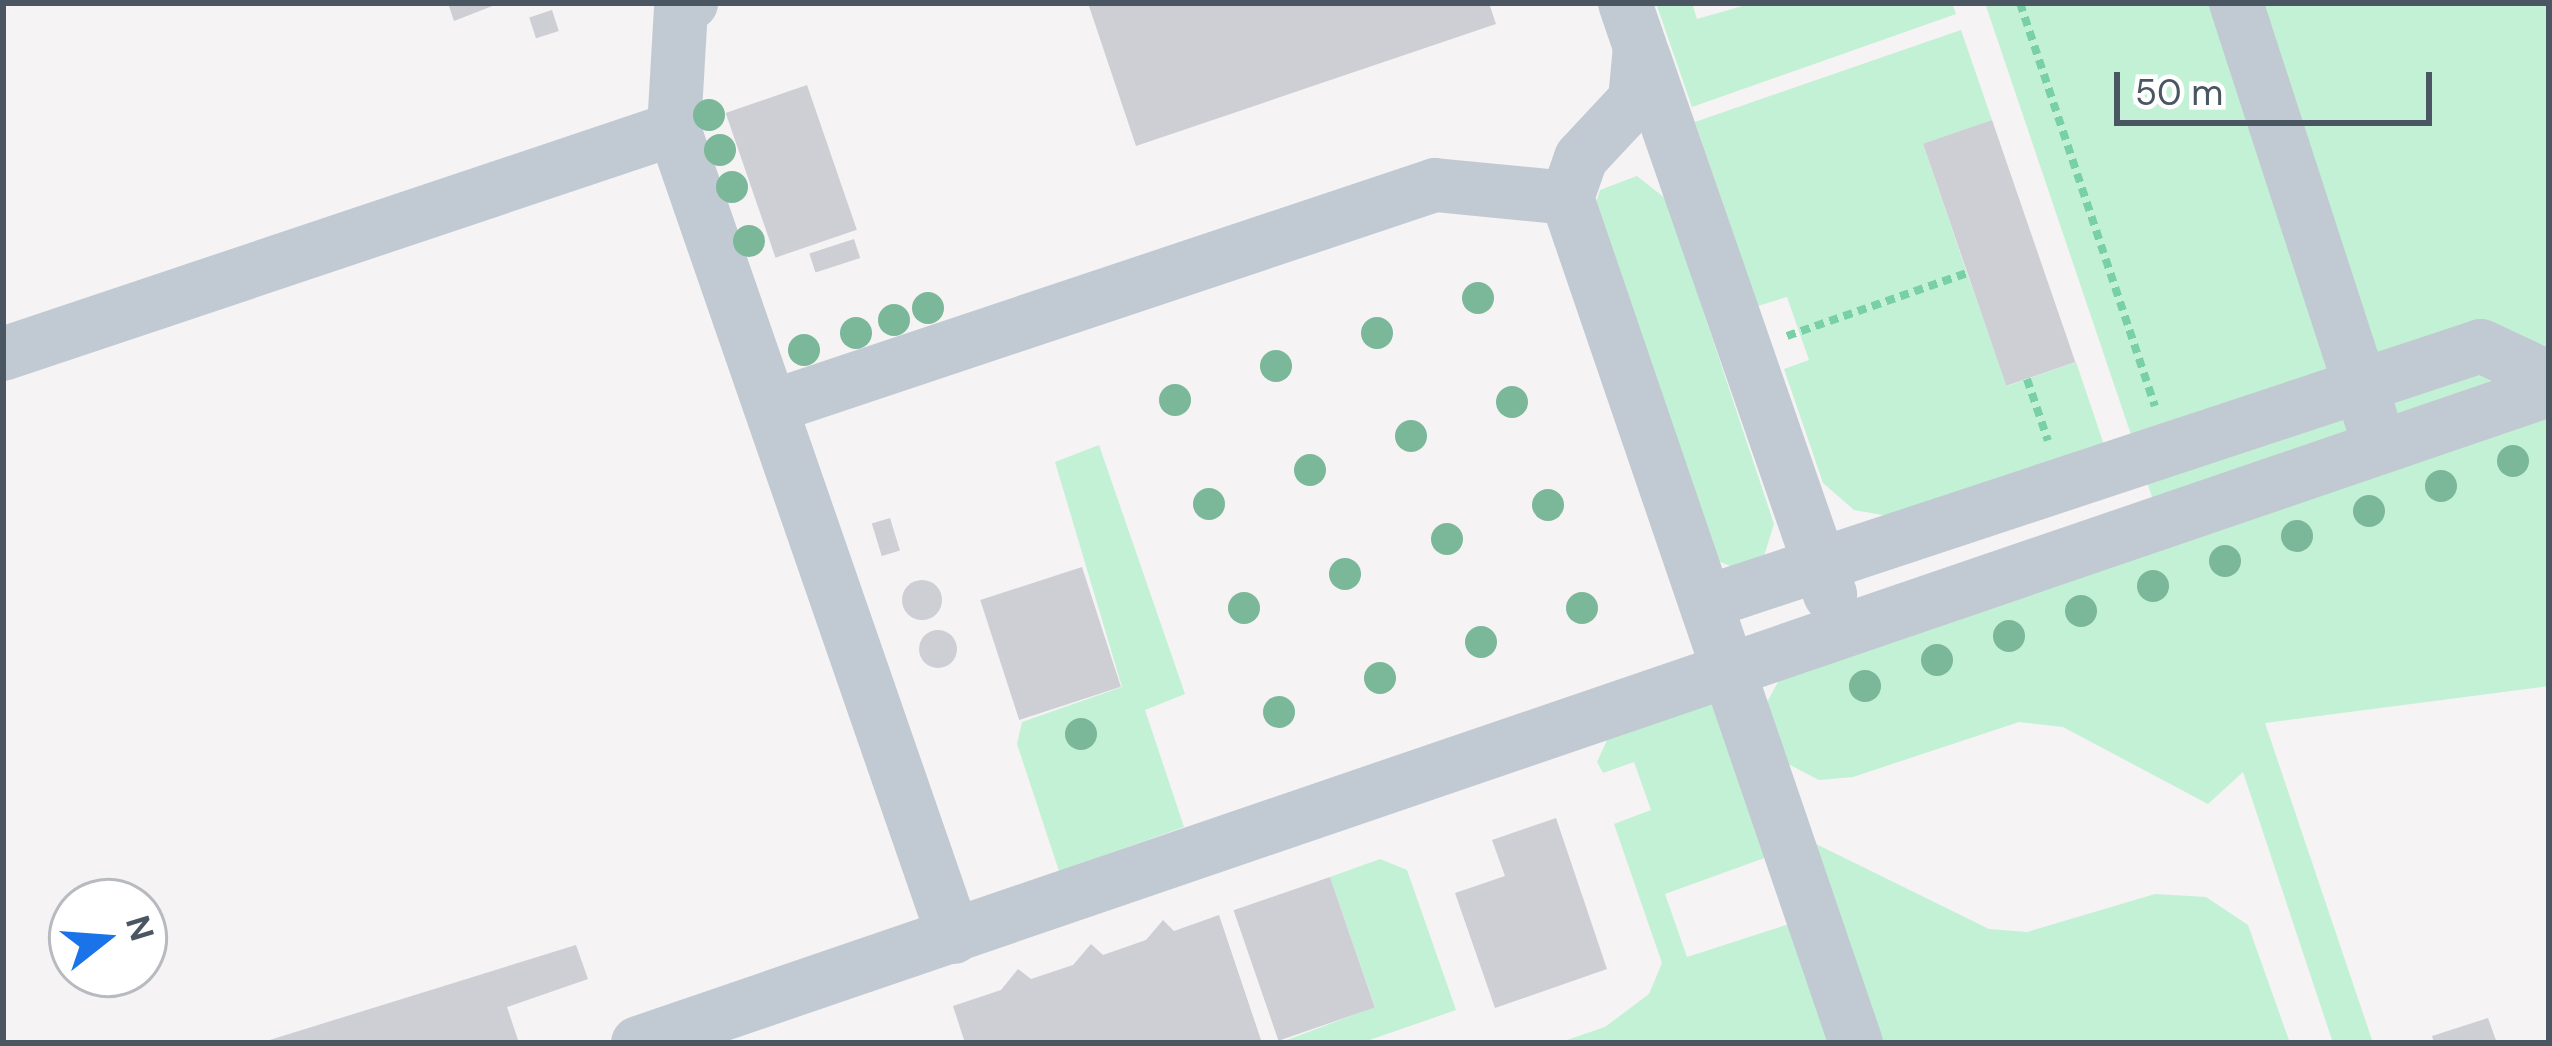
<!DOCTYPE html>
<html>
<head>
<meta charset="utf-8">
<style>
  body { margin:0 }
  #map { position:relative; width:2552px; height:1046px; overflow:hidden; background:#f5f3f3; font-family:"DM Sans",sans-serif }
  div>[style] { position:absolute }
  [style*='--x'] { left:calc(var(--x)*1px); top:calc(var(--y)*1px); width:calc(var(--w)*1px); rotate:calc(var(--a)*1deg) }
  .green>* { inset:0; background:#c3f1d5 }
  .building>* { inset:0; background:#cdcfd5; transform-origin:0 0 }
  .round { border-radius:50% }
  .path>* { height:8px; margin-top:-4px; transform-origin:0; background:repeating-linear-gradient(90deg,#7ad0a6 0 9px,transparent 0 15px) }
  .minor>* { height:54px; margin:-27px; padding:0 27px; transform-origin:27px; border-radius:27px; background:#c1cad2 }
  .trees>* { width:32px; height:32px; margin:-16px; border-radius:50%; background:#7bb799 }
  span { translate:-50% -50%; white-space:nowrap; text-align:center; line-height:1.15; -webkit-text-stroke:10px #fff; paint-order:stroke }
  .frame { position:absolute; inset:0; border:6px solid #4a5661; pointer-events:none }
  .north { position:absolute; left:48px; top:878px; width:120px; height:120px; box-sizing:border-box; background:#fff; border:3px solid #b7bbc0; border-radius:50%; rotate:73deg; font-size:33px; font-weight:700; line-height:48px; text-align:center; color:#4a5661 }
  .north::after { content:''; display:block; margin:auto; width:42px; height:54px; background:#1a73e8; clip-path:polygon(50% 0,100% 100%,50% 72%,0 100%) }
  .scale { position:absolute; left:2114px; top:72px; width:318px; height:54px; box-sizing:border-box; border:6px solid #4a5661; border-top:0; padding-left:15px; font-size:36px; line-height:42px; white-space:nowrap; color:#4a5661; -webkit-text-stroke:9px #fff; paint-order:stroke }
</style>
</head>
<body>
<div id="map">
  <div class="green">
    <i style="clip-path:polygon(1656px 3px,1692px 3px,1697px 19px,1753px 3px,1952px 3px,1956px 14px,1692px 107px)"></i>
    <i style="clip-path:polygon(1985px 3px,2549px 3px,2549px 686px,2265px 723px,2373px 1043px,2333px 1043px,2243px 772px,2208px 804px,2063px 727px,2019px 722px,1853px 777px,1819px 780px,1788px 764px,1767px 702px,1783px 673px,2167px 541px)"></i>
    <i style="clip-path:polygon(1961px 30px,1992px 120px,1923px 144px,1967px 273px,2007px 386px,2076px 362px,2104px 445px,1894px 517px,1854px 510px,1823px 483px,1784px 369px,1809px 360px,1787px 297px,1758px 306px,1695px 122px)"></i>
    <i style="clip-path:polygon(1637px 176px,1666px 199px,1774px 524px,1764px 556px,1735px 568px,1718px 561px,1594px 209px,1600px 190px)"></i>
    <i style="clip-path:polygon(1099px 445px,1185px 694px,1145px 710px,1184px 827px,1059px 871px,1017px 744px,1022px 722px,1122px 687px,1055px 462px)"></i>
    <i style="clip-path:polygon(1717px 701px,1770px 856px,1665px 894px,1687px 957px,1789px 924px,1832px 1043px,1558px 1043px,1605px 1027px,1649px 994px,1662px 963px,1614px 824px,1651px 810px,1634px 762px,1603px 773px,1597px 762px,1609px 736px)"></i>
    <i style="clip-path:polygon(1812px 842px,1989px 929px,2027px 932px,2155px 894px,2206px 897px,2248px 925px,2290px 1043px,1881px 1043px)"></i>
    <i style="clip-path:polygon(1380px 859px,1407px 870px,1456px 1010px,1361px 1043px,1279px 1043px,1375px 1007px,1330px 877px)"></i>
  </div>
  <div class="building">
    <i style="clip-path:polygon(448px 3px,500px 3px,454px 21px)"></i>
    <i style="clip-path:polygon(1088px 3px,1489px 3px,1496px 24px,1136px 146px)"></i>
    <i style="left:552px;top:10px;width:22px;height:24px;rotate:72deg"></i>
    <i style="left:807px;top:85px;width:153px;height:86px;rotate:71deg"></i>
    <i style="left:1992px;top:120px;width:256px;height:73px;rotate:71deg"></i>
    <i style="left:854px;top:239px;width:20px;height:47px;rotate:72deg"></i>
    <i style="left:890px;top:518px;width:34px;height:19px;rotate:73deg"></i>
    <i style="left:1082px;top:567px;width:126px;height:107px;rotate:72deg"></i>
    <i class="round" style="left:902px;top:580px;width:40px;height:40px"></i>
    <i class="round" style="left:919px;top:630px;width:38px;height:38px"></i>
    <i style="clip-path:polygon(1556px 818px,1607px 969px,1495px 1008px,1455px 893px,1505px 876px,1492px 840px)"></i>
    <i style="left:1330px;top:877px;width:138px;height:102px;rotate:71deg"></i>
    <i style="clip-path:polygon(1219px 915px,1262px 1043px,965px 1043px,953px 1006px,1001px 990px,1018px 969px,1031px 979px,1073px 965px,1091px 944px,1103px 955px,1146px 940px,1163px 920px,1174px 931px)"></i>
    <i style="clip-path:polygon(576px 945px,588px 979px,507px 1007px,519px 1043px,260px 1043px)"></i>
    <i style="clip-path:polygon(2488px 1018px,2497px 1043px,2434px 1043px,2432px 1036px)"></i>
  </div>
  <div class="path">
    <i style="--x:2020;--y:3;--w:425;--a:71.5"></i>
    <i style="--x:1787;--y:336;--w:191;--a:-19.3"></i>
    <i style="--x:2027;--y:379;--w:65;--a:71.3"></i>
  </div>
  <div class="minor">
    <i style="--x:1625;--y:3;--w:46;--a:71.2"></i>
    <i style="--x:1640;--y:47;--w:53;--a:95.4"></i>
    <i style="--x:1635;--y:100;--w:79;--a:133"></i>
    <i style="--x:1581;--y:158;--w:42;--a:109.3"></i>
    <i style="--x:1567;--y:198;--w:893;--a:71.12"></i>
    <i style="--x:2236;--y:3;--w:440;--a:72"></i>
    <i style="--x:1643;--y:55;--w:571;--a:70.87"></i>
    <i style="--x:674;--y:129;--w:122;--a:-86.7"></i>
    <i style="--x:681;--y:7;--w:11;--a:-22"></i>
    <i style="--x:3;--y:354;--w:708;--a:-18.54"></i>
    <i style="--x:674;--y:129;--w:855;--a:70.89"></i>
    <i style="--x:771;--y:407;--w:700;--a:-18.49"></i>
    <i style="--x:1435;--y:185;--w:133;--a:5.6"></i>
    <i style="--x:1707;--y:602;--w:815;--a:-18.3"></i>
    <i style="--x:2481;--y:346;--w:75;--a:25.2"></i>
    <i style="--x:638;--y:1043;--w:2019;--a:-18.87"></i>
  </div>
  <div class="trees">
    <i style="left:709px;top:115px"></i>
    <i style="left:720px;top:150px"></i>
    <i style="left:732px;top:187px"></i>
    <i style="left:749px;top:241px"></i>
    <i style="left:1478px;top:298px"></i>
    <i style="left:928px;top:308px"></i>
    <i style="left:894px;top:320px"></i>
    <i style="left:856px;top:333px"></i>
    <i style="left:1377px;top:333px"></i>
    <i style="left:804px;top:350px"></i>
    <i style="left:1276px;top:366px"></i>
    <i style="left:1175px;top:400px"></i>
    <i style="left:1512px;top:402px"></i>
    <i style="left:1411px;top:436px"></i>
    <i style="left:2513px;top:461px"></i>
    <i style="left:1310px;top:470px"></i>
    <i style="left:2441px;top:486px"></i>
    <i style="left:1209px;top:504px"></i>
    <i style="left:1548px;top:505px"></i>
    <i style="left:2369px;top:511px"></i>
    <i style="left:2297px;top:536px"></i>
    <i style="left:1447px;top:539px"></i>
    <i style="left:2225px;top:561px"></i>
    <i style="left:1345px;top:574px"></i>
    <i style="left:2153px;top:586px"></i>
    <i style="left:1244px;top:608px"></i>
    <i style="left:1582px;top:608px"></i>
    <i style="left:2081px;top:611px"></i>
    <i style="left:2009px;top:636px"></i>
    <i style="left:1481px;top:642px"></i>
    <i style="left:1937px;top:660px"></i>
    <i style="left:1380px;top:678px"></i>
    <i style="left:1865px;top:686px"></i>
    <i style="left:1279px;top:712px"></i>
    <i style="left:1081px;top:734px"></i>
  </div>
  <div class="frame"></div>
  <div class="north">N</div>
  <div class="scale">50 m</div>
</div>
</body>
</html>
